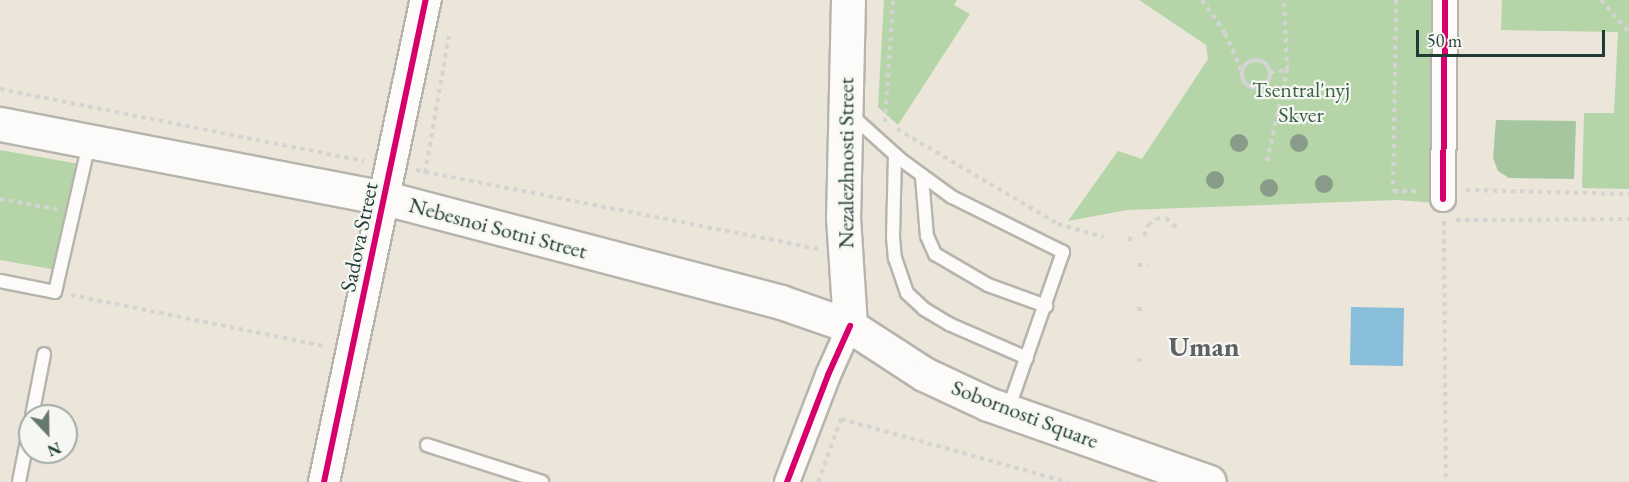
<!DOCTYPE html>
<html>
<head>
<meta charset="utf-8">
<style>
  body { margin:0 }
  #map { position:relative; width:1629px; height:482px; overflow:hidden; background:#ebe5da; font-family:"EB Garamond",serif }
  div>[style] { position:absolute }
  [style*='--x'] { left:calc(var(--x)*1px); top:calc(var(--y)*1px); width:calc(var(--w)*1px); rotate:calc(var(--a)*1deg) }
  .green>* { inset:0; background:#b5d5a8 }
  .forest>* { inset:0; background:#a6c69f }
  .water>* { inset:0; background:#88bed9; transform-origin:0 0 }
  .path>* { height:4px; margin-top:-2px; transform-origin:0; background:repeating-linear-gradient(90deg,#d4d4d2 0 4.5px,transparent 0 9px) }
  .path>.ring { margin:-2px; padding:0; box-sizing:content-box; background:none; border:4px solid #d4d4d2; border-radius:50% }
  .roads { filter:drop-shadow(2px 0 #b6b5ad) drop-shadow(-2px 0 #b6b5ad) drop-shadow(0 2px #b6b5ad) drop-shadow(0 -2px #b6b5ad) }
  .service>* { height:12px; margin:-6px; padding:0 6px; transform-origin:6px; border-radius:6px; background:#fcfbf9 }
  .minor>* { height:24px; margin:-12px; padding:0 12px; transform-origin:12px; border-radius:12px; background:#fcfbf9 }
  .tertiary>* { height:30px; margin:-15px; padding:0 15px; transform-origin:15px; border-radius:15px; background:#fcfbf9 }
  .secondary>* { height:33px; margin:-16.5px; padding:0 16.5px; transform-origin:16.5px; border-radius:16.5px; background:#fcfbf9 }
  .cycleway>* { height:6px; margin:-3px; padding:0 3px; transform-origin:3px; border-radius:3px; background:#d6006c }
  .trees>* { width:18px; height:18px; margin:-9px; border-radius:50%; background:#899c89 }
  span { translate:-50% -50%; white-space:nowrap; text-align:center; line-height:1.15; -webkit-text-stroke:4.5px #f6f6f2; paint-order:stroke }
  .park-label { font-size:22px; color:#396047 }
  .street-label { font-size:22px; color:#1f3d34 }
  .district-label { font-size:28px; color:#5e6265; font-weight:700 }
  .north { position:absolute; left:18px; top:404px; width:60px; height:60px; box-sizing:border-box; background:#f6f6f2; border:2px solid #a0aca6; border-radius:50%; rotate:158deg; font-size:16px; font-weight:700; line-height:24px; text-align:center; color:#1f3d34 }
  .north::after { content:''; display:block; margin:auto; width:21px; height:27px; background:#66786e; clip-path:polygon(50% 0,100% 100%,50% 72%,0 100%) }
  .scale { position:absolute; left:1416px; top:30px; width:189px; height:27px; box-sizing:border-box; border:3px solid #1f3d34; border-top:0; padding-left:8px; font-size:18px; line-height:21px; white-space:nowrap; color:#1f3d34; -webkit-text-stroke:4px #f6f6f2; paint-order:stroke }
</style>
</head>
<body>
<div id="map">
  <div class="green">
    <i style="clip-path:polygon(884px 0,957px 0,954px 5px,970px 14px,898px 125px,878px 107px)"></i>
    <i style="clip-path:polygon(1139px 0,1436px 0,1437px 203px,1397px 200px,1127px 210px,1068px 221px,1118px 151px,1142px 159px,1208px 59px,1206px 45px)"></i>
    <i style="clip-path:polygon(1502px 0,1629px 0,1629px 189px,1582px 188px,1584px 113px,1614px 113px,1618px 32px,1501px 30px)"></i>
    <i style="clip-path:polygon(0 150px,79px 164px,57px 270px,0 260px)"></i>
  </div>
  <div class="forest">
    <i style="clip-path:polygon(1496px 120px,1576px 121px,1574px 179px,1509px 178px,1498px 171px,1493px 158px)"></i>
  </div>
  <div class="water">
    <i style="left:1351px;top:307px;width:53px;height:58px;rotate:1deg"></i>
  </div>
  <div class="path">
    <i style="--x:1202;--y:0;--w:40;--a:55.1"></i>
    <i style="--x:1225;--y:33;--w:43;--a:66.4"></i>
    <i style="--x:1396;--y:0;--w:191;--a:90.9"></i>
    <i style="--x:1393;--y:191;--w:27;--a:0"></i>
    <i style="--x:1601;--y:0;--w:43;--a:48.8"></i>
    <i class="ring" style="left:1242px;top:60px;width:24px;height:24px"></i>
    <i style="--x:1270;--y:72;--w:17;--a:-7"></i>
    <i style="--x:0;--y:89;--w:371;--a:11.2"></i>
    <i style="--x:885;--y:122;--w:122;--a:-86.2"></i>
    <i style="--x:897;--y:129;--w:187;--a:30.5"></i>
    <i style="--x:1058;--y:224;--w:47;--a:16.1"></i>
    <i style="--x:1267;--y:161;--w:93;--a:-77.6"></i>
    <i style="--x:1287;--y:70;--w:70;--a:-92.5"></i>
    <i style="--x:416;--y:170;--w:410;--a:11.1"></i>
    <i style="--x:425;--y:173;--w:139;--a:-80.1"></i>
    <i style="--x:1466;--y:190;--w:163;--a:1.4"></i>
    <i style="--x:0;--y:199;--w:58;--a:10"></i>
    <i style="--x:1456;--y:220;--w:173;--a:-0.3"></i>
    <i style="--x:1444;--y:221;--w:261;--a:89.6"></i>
    <i style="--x:1144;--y:236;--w:12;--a:-70"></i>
    <i style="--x:1148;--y:225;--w:10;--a:-37"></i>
    <i style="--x:1156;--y:219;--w:10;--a:-6"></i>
    <i style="--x:1166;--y:218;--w:15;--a:42"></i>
    <i style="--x:1130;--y:241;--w:8;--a:-83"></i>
    <i style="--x:1138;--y:265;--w:10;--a:0"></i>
    <i style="--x:71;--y:295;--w:259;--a:11.4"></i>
    <i style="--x:1137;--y:309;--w:9;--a:0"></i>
    <i style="--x:1137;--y:360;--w:9;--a:0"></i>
    <i style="--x:818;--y:482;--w:67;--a:-69.9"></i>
    <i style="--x:841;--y:419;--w:235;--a:15.6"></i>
  </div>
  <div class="roads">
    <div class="service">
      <i style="--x:850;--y:114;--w:67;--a:42"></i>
      <i style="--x:900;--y:159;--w:64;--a:36.2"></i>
      <i style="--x:952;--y:197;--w:124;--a:26.4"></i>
      <i style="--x:1063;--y:252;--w:167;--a:109.2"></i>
      <i style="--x:895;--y:155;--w:82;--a:91.4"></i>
      <i style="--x:893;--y:237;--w:21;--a:85"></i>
      <i style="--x:895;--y:258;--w:37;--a:71"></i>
      <i style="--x:907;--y:293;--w:23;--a:43"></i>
      <i style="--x:924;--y:309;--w:29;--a:31"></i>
      <i style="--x:949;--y:324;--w:85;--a:23.6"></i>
      <i style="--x:922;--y:177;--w:59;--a:85.2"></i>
      <i style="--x:927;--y:236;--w:20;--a:66"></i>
      <i style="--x:935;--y:254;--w:61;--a:30.3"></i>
      <i style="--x:988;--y:285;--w:62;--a:19.9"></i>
      <i style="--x:0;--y:281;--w:56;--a:11.3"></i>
      <i style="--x:55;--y:292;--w:153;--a:-77.1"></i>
      <i style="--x:32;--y:416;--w:63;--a:-79"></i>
      <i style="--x:427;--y:445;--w:121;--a:17.8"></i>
      <i style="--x:19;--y:482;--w:57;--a:-78.9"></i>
    </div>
    <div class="minor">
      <i style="--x:1443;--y:199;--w:199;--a:-89.4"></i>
      <i style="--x:787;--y:482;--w:115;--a:-69"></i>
      <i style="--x:828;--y:375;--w:54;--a:-65.8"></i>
    </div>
    <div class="tertiary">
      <i style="--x:324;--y:482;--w:493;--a:-78.1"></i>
    </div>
    <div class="secondary">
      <i style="--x:848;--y:0;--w:217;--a:91.3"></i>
      <i style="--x:843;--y:217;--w:109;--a:86.3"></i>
      <i style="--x:0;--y:124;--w:392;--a:10.9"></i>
      <i style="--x:385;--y:198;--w:409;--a:14.7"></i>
      <i style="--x:781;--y:302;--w:73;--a:19.2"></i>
      <i style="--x:850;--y:326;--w:88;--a:33"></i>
      <i style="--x:924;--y:374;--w:71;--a:25.1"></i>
      <i style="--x:988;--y:404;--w:234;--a:19.4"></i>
    </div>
  </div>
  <div class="cycleway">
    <i style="--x:1443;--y:199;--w:199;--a:-89.4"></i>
    <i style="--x:324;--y:482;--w:493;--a:-78.1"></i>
    <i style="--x:787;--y:482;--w:115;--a:-69"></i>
    <i style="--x:828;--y:375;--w:54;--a:-65.8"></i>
  </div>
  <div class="trees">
    <i style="left:1239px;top:143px"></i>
    <i style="left:1299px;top:143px"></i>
    <i style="left:1215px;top:180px"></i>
    <i style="left:1324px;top:184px"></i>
    <i style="left:1269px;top:188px"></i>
  </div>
  <div class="park-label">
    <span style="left:1301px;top:102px">Tsentral'nyj<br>Skver</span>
  </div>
  <div class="street-label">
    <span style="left:846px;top:163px;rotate:-90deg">Nezalezhnosti Street</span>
    <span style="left:498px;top:228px;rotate:15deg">Nebesnoi Sotni Street</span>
    <span style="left:359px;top:237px;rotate:-78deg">Sadova Street</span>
    <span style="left:1025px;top:414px;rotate:21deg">Sobornosti Square</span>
  </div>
  <div class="district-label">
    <span style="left:1204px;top:346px">Uman</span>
  </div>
  <div class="north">N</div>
  <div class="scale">50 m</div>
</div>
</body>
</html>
